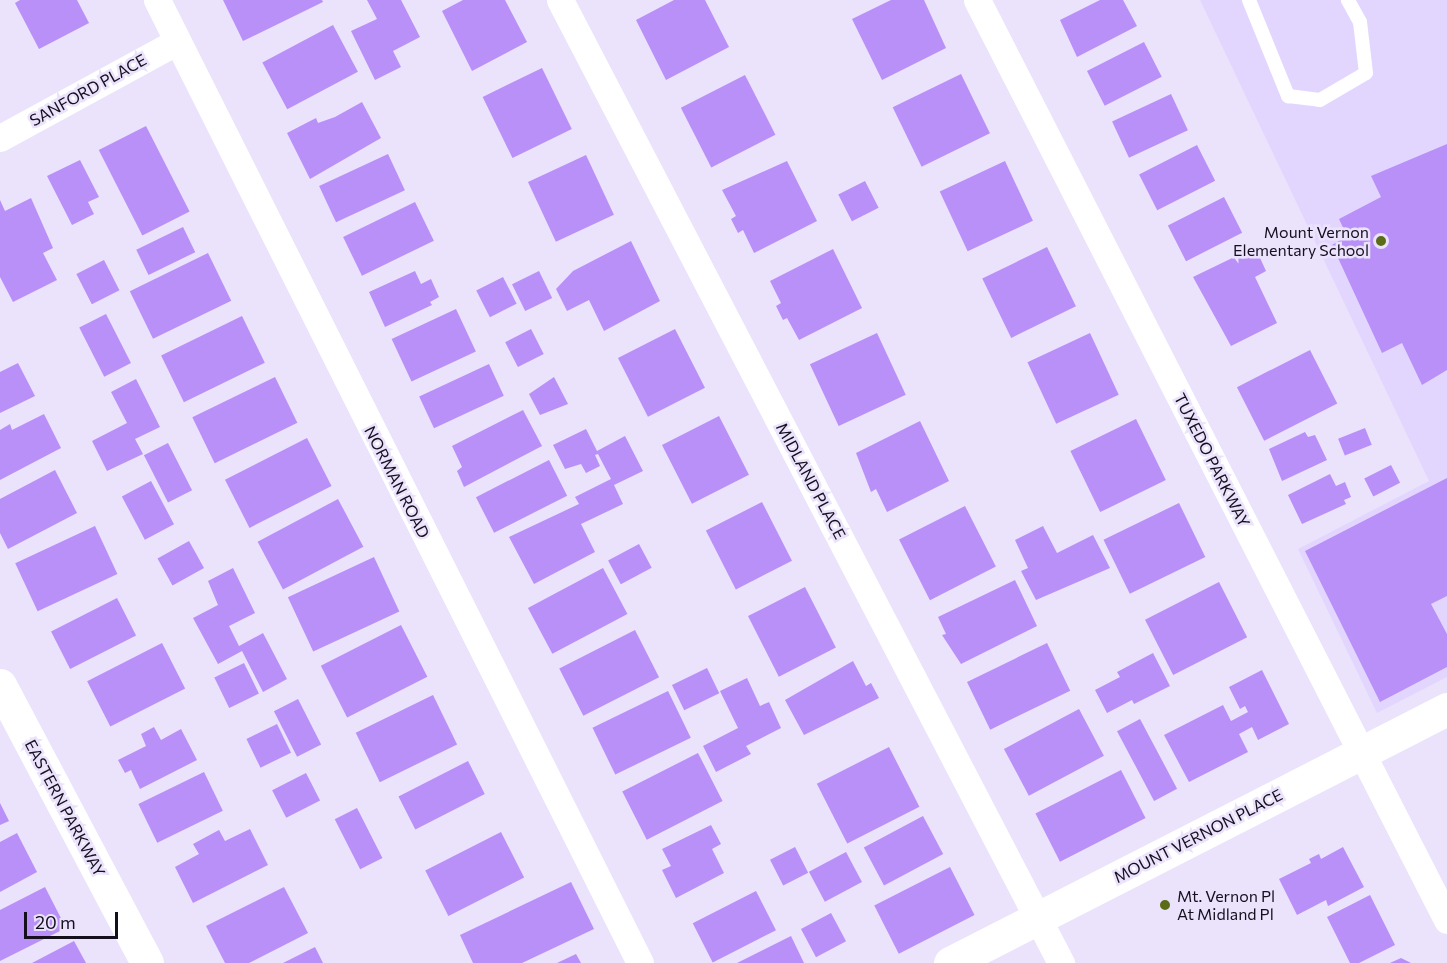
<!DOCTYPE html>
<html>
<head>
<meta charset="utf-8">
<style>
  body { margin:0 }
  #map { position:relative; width:1447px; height:963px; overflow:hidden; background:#ebe2fc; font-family:Commissioner,sans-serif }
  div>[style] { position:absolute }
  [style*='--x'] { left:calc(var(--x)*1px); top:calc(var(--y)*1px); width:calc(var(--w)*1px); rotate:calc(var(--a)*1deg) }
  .built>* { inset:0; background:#e3d6fe }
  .building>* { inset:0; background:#b890f8; transform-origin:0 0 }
  .service>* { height:14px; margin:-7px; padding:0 7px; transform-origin:7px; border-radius:7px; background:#fff }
  .minor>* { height:27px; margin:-13.5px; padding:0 13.5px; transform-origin:13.5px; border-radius:13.5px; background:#fff }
  .tertiary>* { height:33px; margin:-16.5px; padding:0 16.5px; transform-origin:16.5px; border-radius:16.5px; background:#fff }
  .dots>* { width:16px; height:16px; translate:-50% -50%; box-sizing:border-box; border:3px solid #ebe2fc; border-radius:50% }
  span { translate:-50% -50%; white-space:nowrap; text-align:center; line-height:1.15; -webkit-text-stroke:5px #ebe2fc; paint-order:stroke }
  .street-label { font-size:16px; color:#140f1d }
  .poi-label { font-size:16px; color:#140f1d }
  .right { translate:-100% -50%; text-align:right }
  .left { translate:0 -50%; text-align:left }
  .scale { position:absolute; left:24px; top:912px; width:94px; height:27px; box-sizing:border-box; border:3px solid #140f1d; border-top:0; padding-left:8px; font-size:18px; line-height:21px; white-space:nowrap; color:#140f1d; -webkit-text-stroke:4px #ebe2fc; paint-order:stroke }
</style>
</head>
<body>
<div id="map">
  <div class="built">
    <i style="clip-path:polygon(1200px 0,1447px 0,1447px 677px,1377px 713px,1298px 549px,1429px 481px)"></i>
  </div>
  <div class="building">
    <i style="clip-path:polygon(20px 0,77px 0,89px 23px,39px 49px,15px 3px)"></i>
    <i style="clip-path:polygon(223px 0,322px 0,323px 2px,243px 41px)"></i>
    <i style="clip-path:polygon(367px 0,401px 0,420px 37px,393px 51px,401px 67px,375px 80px,351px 31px,377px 19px)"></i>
    <i style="clip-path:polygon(463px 0,505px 0,527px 42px,472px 71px,442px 11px)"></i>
    <i style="clip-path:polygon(674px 0,705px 0,729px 47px,666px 80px,636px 20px)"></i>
    <i style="clip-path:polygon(891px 0,924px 0,946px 48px,882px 80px,852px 19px)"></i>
    <i style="clip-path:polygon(1100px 0,1123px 0,1137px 26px,1077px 57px,1060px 20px)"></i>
    <i style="left:333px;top:25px;width:53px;height:80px;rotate:62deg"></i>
    <i style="left:1144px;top:42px;width:39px;height:64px;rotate:63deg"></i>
    <i style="left:542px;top:68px;width:68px;height:66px;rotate:64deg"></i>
    <i style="left:961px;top:74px;width:66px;height:76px;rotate:64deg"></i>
    <i style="left:745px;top:75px;width:67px;height:72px;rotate:63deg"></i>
    <i style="left:1171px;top:94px;width:40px;height:65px;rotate:65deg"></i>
    <i style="clip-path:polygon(362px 102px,381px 138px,310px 179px,287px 133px,316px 118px,318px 123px,335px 117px)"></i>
    <i style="left:146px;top:126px;width:96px;height:53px;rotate:63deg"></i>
    <i style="clip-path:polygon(1447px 144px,1447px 370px,1422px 385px,1402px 343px,1382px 353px,1332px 245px,1347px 236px,1339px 219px,1381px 197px,1371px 176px)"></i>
    <i style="left:1197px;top:145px;width:40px;height:65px;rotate:63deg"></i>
    <i style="left:388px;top:154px;width:40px;height:76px;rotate:65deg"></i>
    <i style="left:586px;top:155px;width:66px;height:64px;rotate:65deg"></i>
    <i style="clip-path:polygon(80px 160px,99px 197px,88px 202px,94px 214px,72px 225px,47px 176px)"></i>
    <i style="clip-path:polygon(787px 161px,817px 221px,754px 253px,743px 230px,738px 233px,731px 219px,736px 216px,722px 190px)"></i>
    <i style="left:1005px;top:161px;width:66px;height:72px;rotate:65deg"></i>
    <i style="left:865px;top:181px;width:30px;height:30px;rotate:63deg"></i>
    <i style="left:1224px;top:197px;width:40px;height:63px;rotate:63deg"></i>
    <i style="clip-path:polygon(31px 198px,53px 248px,43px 253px,57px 280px,13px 302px,0 277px,0 200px,5px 211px)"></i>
    <i style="left:415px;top:202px;width:43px;height:80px;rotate:64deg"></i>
    <i style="left:183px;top:227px;width:28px;height:52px;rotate:64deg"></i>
    <i style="clip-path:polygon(631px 241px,660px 301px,604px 331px,589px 300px,567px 311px,556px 289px,573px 271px)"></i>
    <i style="left:1047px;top:247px;width:66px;height:72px;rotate:64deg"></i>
    <i style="clip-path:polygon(1255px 247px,1266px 271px,1255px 277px,1277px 323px,1231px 346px,1193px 277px)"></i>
    <i style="clip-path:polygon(833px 249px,862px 308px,799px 340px,787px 318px,783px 320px,776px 306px,781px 303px,770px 281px)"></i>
    <i style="left:208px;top:253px;width:53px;height:87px;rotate:64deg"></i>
    <i style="left:104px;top:260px;width:34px;height:31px;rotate:63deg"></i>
    <i style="clip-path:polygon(415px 271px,421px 284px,431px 279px,439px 297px,430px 302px,432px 305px,385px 327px,369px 292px)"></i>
    <i style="left:539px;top:271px;width:30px;height:30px;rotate:64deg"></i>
    <i style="left:503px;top:277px;width:30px;height:30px;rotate:63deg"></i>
    <i style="left:456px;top:309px;width:47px;height:71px;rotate:65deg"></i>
    <i style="left:106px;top:314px;width:55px;height:30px;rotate:63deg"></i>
    <i style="left:242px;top:316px;width:52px;height:90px;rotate:64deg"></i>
    <i style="left:531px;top:329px;width:28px;height:29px;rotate:63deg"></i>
    <i style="left:675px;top:329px;width:66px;height:64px;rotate:63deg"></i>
    <i style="left:877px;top:333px;width:68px;height:74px;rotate:65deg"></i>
    <i style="left:1090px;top:333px;width:68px;height:69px;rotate:65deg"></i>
    <i style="left:1310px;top:350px;width:60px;height:82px;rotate:63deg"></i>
    <i style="clip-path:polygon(18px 363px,35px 396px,0 413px,0 372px)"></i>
    <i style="left:489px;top:364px;width:35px;height:77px;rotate:65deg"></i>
    <i style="left:275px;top:377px;width:51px;height:92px;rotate:64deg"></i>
    <i style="clip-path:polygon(554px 377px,568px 404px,540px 415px,529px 394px)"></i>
    <i style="clip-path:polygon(136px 379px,160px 427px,135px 439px,143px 454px,107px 471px,92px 441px,127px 423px,111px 392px)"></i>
    <i style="clip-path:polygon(523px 410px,542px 446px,464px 487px,457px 471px,462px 467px,452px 446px)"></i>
    <i style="clip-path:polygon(44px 414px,61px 448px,0 480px,0 430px,10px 424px,12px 430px)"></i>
    <i style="left:719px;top:416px;width:66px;height:64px;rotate:63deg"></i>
    <i style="left:1136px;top:419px;width:68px;height:73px;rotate:64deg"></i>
    <i style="clip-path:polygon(920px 421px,949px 481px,887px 512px,876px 489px,871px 492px,856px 453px)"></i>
    <i style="left:1365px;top:428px;width:18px;height:29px;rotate:68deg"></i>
    <i style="clip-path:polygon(586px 429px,597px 451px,625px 436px,643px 471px,614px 485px,623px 504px,581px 524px,595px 552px,534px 584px,509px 537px,579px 504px,575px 497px,611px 479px,598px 454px,595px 455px,600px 466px,586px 473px,581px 464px,565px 469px,553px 445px)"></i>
    <i style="clip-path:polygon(1305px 432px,1308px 437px,1315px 435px,1327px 460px,1282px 481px,1269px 449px)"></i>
    <i style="left:307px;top:438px;width:54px;height:92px;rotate:63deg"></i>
    <i style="left:168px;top:443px;width:53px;height:27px;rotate:63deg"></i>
    <i style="left:549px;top:460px;width:40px;height:82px;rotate:63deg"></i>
    <i style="left:1391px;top:465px;width:20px;height:30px;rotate:63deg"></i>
    <i style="clip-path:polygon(55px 470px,77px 513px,8px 549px,0 533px,0 499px)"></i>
    <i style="clip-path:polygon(1330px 474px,1336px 486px,1345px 482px,1351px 497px,1344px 500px,1346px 504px,1302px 524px,1288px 495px)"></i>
    <i style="clip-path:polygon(1447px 478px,1447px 596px,1431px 604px,1447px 634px,1447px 667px,1380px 702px,1305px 551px)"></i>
    <i style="left:151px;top:481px;width:49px;height:33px;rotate:62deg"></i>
    <i style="left:338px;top:499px;width:54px;height:91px;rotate:62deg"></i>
    <i style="left:762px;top:502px;width:66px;height:63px;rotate:63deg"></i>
    <i style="left:1179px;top:503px;width:60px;height:84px;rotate:64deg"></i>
    <i style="left:965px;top:506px;width:68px;height:74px;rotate:63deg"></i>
    <i style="left:95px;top:526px;width:53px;height:88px;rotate:65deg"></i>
    <i style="clip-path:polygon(1043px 526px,1057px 553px,1093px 535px,1110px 568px,1036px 600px,1021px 571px,1028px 568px,1015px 540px)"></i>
    <i style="left:189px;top:541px;width:31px;height:36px;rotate:61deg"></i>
    <i style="left:639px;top:544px;width:27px;height:35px;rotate:62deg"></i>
    <i style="left:374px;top:557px;width:60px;height:95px;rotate:65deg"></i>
    <i style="clip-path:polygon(233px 568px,255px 613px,229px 626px,239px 646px,263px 633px,287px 679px,263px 692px,242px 651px,218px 664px,193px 618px,218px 605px,208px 581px)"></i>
    <i style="left:603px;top:568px;width:52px;height:85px;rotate:62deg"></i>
    <i style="clip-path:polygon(1015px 580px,1037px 626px,961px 664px,942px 635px,946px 634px,938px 617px)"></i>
    <i style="left:1219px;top:582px;width:62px;height:83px;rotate:63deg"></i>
    <i style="left:805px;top:587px;width:68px;height:64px;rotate:63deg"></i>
    <i style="left:117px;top:598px;width:42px;height:74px;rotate:63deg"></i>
    <i style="left:401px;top:625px;width:58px;height:90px;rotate:63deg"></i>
    <i style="left:635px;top:630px;width:53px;height:85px;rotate:63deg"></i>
    <i style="left:162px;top:643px;width:51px;height:84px;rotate:63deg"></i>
    <i style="left:1047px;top:643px;width:53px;height:89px;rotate:64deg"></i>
    <i style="clip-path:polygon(1153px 653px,1170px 686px,1134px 704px,1132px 700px,1107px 713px,1095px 690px,1120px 677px,1117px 672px)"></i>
    <i style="clip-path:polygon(853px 661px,866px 686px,871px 683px,879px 698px,804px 735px,785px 700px)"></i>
    <i style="left:244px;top:663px;width:34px;height:33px;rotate:64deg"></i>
    <i style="left:707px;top:668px;width:28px;height:39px;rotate:64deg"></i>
    <i style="clip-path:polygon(1262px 670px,1289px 724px,1258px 740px,1252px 727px,1239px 734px,1248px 752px,1189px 782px,1164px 735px,1223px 705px,1231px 721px,1248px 712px,1245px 706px,1240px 709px,1229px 687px)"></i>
    <i style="clip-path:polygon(747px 678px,760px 706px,769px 702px,781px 728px,746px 746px,751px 754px,716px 772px,703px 746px,738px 728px,720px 691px)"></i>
    <i style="left:668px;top:691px;width:52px;height:84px;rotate:64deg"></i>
    <i style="left:433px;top:695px;width:55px;height:86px;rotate:64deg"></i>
    <i style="left:298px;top:699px;width:51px;height:27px;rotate:63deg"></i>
    <i style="left:1079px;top:709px;width:53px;height:85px;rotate:62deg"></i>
    <i style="left:1140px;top:719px;width:79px;height:26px;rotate:62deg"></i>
    <i style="left:277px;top:724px;width:32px;height:34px;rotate:64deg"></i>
    <i style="clip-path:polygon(154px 727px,161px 740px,181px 729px,197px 760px,140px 789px,131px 770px,125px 773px,118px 760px,146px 746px,141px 734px)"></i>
    <i style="left:889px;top:747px;width:67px;height:81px;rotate:63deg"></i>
    <i style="left:698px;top:753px;width:54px;height:85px;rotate:63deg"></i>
    <i style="left:468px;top:761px;width:37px;height:78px;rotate:63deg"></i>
    <i style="left:1121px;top:770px;width:54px;height:96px;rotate:63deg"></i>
    <i style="left:204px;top:772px;width:43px;height:73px;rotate:64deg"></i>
    <i style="left:306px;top:773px;width:31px;height:38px;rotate:63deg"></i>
    <i style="clip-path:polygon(0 803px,9px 821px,0 825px)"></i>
    <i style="left:357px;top:808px;width:56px;height:25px;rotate:63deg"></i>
    <i style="left:923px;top:816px;width:43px;height:67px;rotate:62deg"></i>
    <i style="clip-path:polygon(711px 825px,721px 844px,712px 849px,724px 873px,676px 898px,662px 870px,671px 866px,662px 849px)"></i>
    <i style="clip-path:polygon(250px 829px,268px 865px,193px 903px,175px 867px,199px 854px,193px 844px,219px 830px,225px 841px)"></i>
    <i style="left:501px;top:832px;width:51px;height:85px;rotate:63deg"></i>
    <i style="clip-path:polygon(17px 833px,37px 872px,0 892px,0 842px)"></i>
    <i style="left:795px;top:847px;width:29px;height:28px;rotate:63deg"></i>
    <i style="clip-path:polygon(1343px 847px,1364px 887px,1328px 906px,1326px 900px,1297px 915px,1279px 879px,1311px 863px,1309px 859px,1319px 854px,1321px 859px)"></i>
    <i style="left:846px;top:852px;width:34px;height:42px;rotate:62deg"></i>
    <i style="left:950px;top:867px;width:54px;height:85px;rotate:63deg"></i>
    <i style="clip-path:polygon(571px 882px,594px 929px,522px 963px,473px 963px,460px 935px)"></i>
    <i style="clip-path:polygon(45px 887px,66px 928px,0 961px,0 910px)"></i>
    <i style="clip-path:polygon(284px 887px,308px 933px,249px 963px,225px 963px,206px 926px)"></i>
    <i style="left:756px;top:891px;width:44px;height:71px;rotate:63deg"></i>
    <i style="clip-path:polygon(1370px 895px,1395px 945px,1359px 963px,1350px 963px,1327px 917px)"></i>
    <i style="left:831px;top:913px;width:32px;height:34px;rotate:62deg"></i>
    <i style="clip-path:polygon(791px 936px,804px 963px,737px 963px)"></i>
    <i style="clip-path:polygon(74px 941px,86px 963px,32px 963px)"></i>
    <i style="clip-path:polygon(315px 947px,323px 963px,283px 963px)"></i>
    <i style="clip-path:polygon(576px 954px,581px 963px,557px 963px)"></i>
    <i style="clip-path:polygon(1401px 958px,1411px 963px,1390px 963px)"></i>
  </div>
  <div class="service">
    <i style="--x:1249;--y:0;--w:104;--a:67.9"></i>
    <i style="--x:1288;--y:96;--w:32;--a:7"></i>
    <i style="--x:1320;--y:100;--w:53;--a:-30.4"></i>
    <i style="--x:1366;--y:73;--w:51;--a:-96.7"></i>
    <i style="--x:1360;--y:22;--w:25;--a:-119"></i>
  </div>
  <div class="minor">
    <i style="--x:157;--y:0;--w:1077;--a:63.36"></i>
    <i style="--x:560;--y:0;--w:1086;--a:62.51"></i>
    <i style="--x:977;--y:0;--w:1033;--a:62.94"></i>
    <i style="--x:0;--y:138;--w:200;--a:-28.6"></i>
  </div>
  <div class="tertiary">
    <i style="--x:0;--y:685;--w:314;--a:62.1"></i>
    <i style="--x:950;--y:963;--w:558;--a:-27.07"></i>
  </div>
  <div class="dots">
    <i style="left:1381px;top:241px;background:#5b6c18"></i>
    <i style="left:1165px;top:905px;background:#5b6c18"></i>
  </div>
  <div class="street-label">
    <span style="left:88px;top:90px;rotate:-29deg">SANFORD PLACE</span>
    <span style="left:1212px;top:460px;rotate:63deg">TUXEDO PARKWAY</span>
    <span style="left:811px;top:481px;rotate:62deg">MIDLAND PLACE</span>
    <span style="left:397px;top:482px;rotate:63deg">NORMAN ROAD</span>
    <span style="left:65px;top:808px;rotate:62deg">EASTERN PARKWAY</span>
    <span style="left:1198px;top:836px;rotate:-27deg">MOUNT VERNON PLACE</span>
  </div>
  <div class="poi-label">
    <span class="right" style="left:1369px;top:241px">Mount Vernon<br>Elementary School</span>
    <span class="left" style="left:1177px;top:905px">Mt. Vernon Pl<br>At Midland Pl</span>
  </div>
  <div class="scale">20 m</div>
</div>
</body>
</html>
